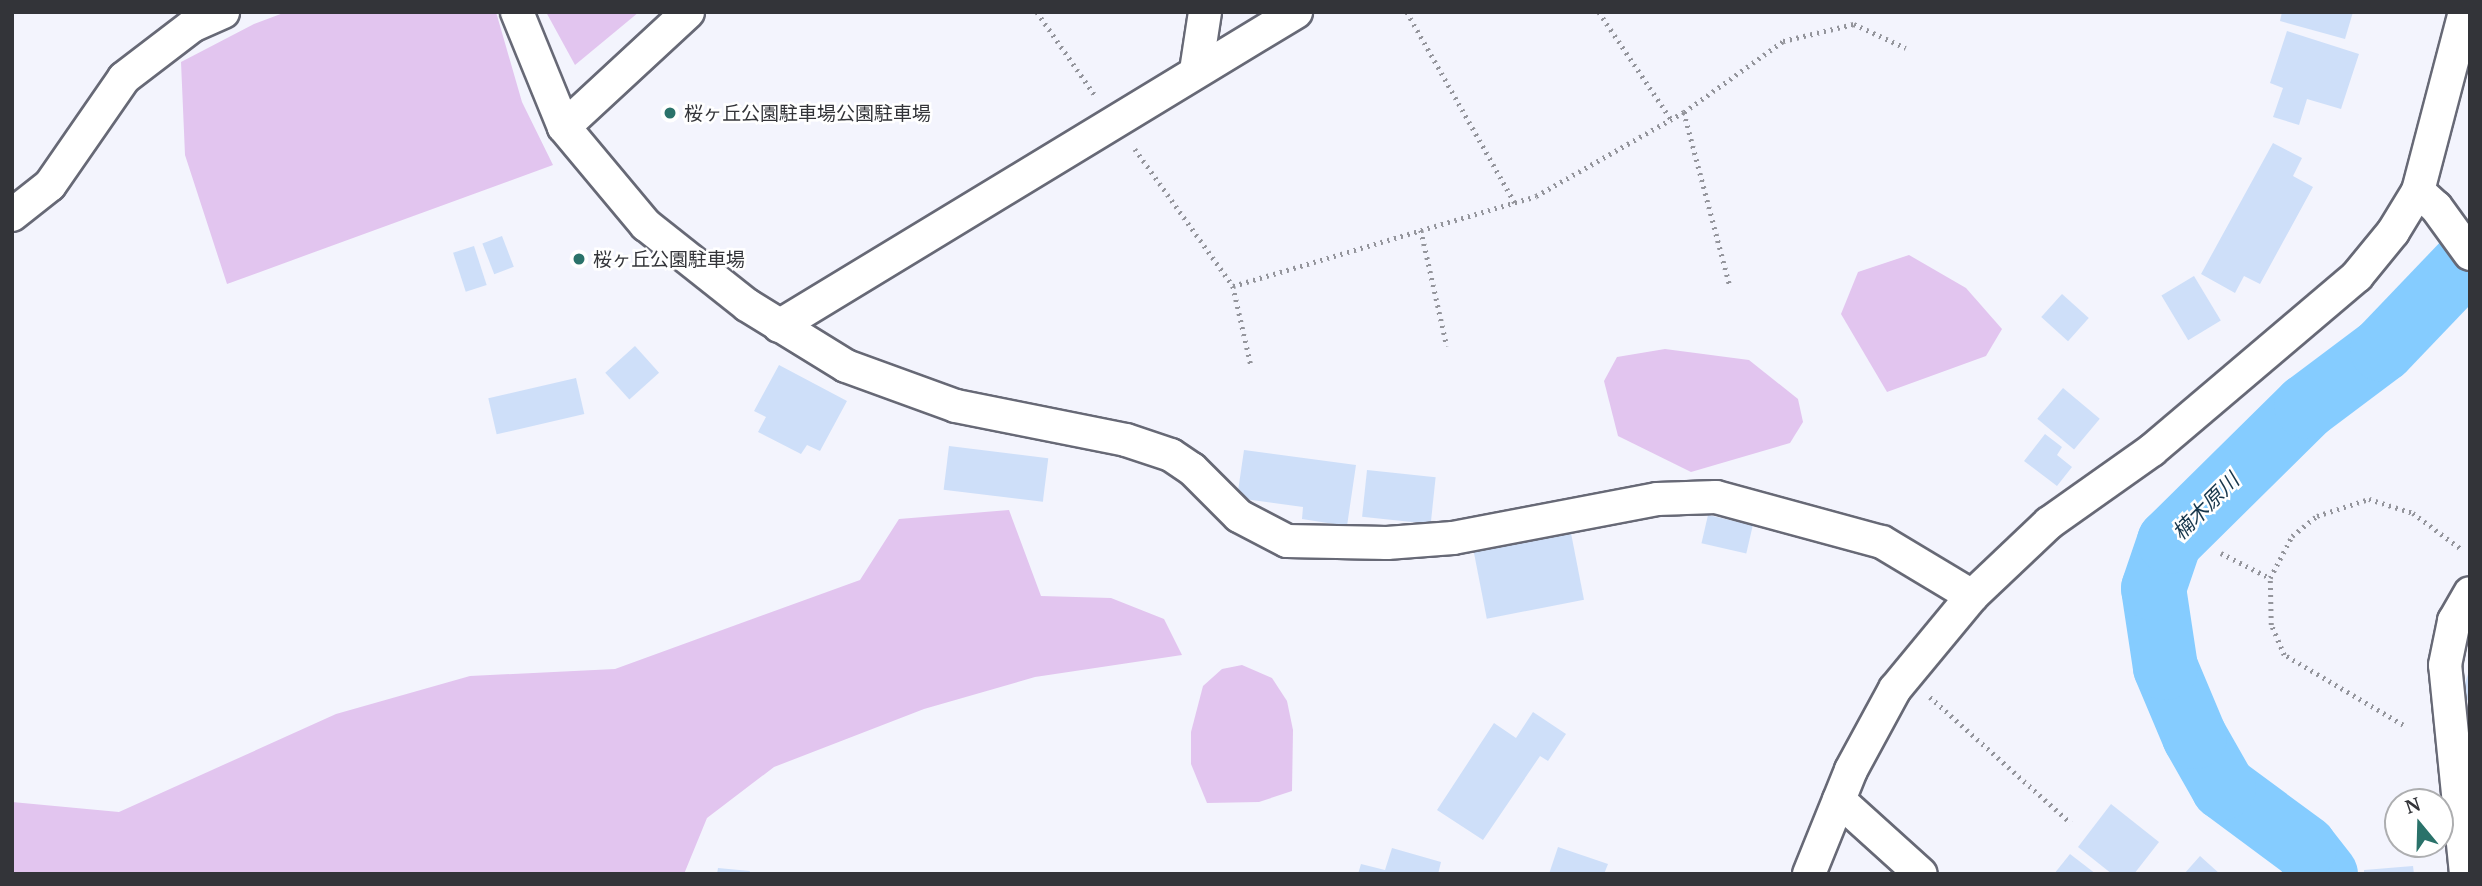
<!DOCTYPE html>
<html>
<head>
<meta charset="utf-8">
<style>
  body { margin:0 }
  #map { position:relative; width:2482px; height:886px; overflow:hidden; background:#f3f4fd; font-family:"PT Serif","Noto Sans JP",serif }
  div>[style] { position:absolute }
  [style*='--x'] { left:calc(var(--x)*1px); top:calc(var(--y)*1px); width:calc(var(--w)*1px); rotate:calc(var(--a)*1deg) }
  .green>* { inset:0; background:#e2c5ef }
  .river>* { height:65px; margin:-32.5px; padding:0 32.5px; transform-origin:32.5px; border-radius:32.5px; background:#85ccff }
  .building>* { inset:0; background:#cedff9; transform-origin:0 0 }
  .path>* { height:4.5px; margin-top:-2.25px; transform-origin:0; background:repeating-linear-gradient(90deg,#94959c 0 2px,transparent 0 7px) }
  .roads { filter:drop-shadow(2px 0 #676976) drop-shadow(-2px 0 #676976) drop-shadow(0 2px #676976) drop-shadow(0 -2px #676976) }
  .street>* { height:32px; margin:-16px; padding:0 16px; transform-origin:16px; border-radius:16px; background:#fff }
  .dots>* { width:19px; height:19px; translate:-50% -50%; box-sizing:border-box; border:4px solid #fff; border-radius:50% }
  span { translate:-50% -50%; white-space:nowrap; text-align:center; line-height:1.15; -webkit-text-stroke:5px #fff; paint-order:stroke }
  .poi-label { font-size:19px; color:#333439 }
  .left { translate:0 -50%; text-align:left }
  .water-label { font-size:21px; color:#17364b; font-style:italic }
  .frame { position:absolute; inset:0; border:14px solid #333439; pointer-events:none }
  .north { position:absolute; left:2384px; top:788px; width:70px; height:70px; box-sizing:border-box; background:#fff; border:2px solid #adaeb0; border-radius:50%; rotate:341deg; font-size:19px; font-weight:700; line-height:28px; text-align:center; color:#333439 }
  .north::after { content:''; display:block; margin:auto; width:24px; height:32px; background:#2a726a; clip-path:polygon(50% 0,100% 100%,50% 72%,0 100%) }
</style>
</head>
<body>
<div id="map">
  <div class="green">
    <i style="clip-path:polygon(286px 12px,496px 12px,522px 102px,553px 165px,227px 284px,185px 155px,181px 62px,254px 24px)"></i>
    <i style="clip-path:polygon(546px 12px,639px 12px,575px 65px)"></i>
    <i style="clip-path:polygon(1909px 255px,1966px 288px,2002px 329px,1986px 356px,1887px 392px,1841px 314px,1858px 272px)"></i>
    <i style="clip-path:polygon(1665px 349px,1749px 360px,1798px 399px,1803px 422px,1790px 443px,1691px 472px,1618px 436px,1604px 381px,1617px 357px)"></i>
    <i style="clip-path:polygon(1009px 510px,1041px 596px,1111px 598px,1164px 619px,1182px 655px,1035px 677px,924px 709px,774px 767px,707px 818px,684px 874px,12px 874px,12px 802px,119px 812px,336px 714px,470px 676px,615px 669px,860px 580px,899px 519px)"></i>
    <i style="clip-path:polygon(1242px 665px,1272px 678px,1287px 701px,1293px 730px,1292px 791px,1259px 802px,1207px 803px,1191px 764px,1191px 732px,1203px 686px,1222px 669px)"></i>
  </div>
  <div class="river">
    <i style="--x:2325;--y:874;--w:34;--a:-128"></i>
    <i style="--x:2304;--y:847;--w:101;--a:-143.5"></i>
    <i style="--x:2223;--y:787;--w:59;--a:-119.6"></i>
    <i style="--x:2194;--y:736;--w:75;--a:-112.8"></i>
    <i style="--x:2165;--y:667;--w:80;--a:-98.6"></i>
    <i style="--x:2153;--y:588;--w:50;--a:-71.2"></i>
    <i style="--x:2169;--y:541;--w:192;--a:-44.6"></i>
    <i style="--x:2306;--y:406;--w:95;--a:-36.9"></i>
    <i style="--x:2382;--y:349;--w:127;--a:-46.3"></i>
  </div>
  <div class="building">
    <i style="clip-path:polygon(2282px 12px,2353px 12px,2345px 39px,2280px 21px)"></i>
    <i style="clip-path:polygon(2287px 31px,2359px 54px,2341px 109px,2307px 99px,2299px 125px,2273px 117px,2283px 88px,2270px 83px)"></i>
    <i style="clip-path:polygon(2273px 143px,2302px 158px,2293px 176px,2313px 187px,2260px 284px,2244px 276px,2235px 293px,2201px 274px)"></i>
    <i style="left:502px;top:236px;width:33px;height:21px;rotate:69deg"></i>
    <i style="left:474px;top:246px;width:41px;height:22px;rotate:72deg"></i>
    <i style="left:2194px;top:276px;width:52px;height:38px;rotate:59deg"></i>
    <i style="left:2062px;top:294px;width:36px;height:31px;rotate:42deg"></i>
    <i style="left:635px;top:346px;width:36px;height:40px;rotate:48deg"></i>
    <i style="clip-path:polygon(779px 365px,847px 401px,820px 451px,807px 445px,801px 454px,758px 432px,766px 417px,754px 411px)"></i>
    <i style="left:576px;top:378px;width:37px;height:90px;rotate:77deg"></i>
    <i style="left:2063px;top:388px;width:48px;height:40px;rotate:40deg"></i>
    <i style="clip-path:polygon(2045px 434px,2062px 447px,2057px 455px,2072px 467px,2057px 486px,2024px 461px)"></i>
    <i style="left:949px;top:446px;width:100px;height:44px;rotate:7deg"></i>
    <i style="clip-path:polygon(1244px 450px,1356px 465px,1347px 526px,1302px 519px,1303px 507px,1237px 498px)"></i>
    <i style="left:1367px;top:470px;width:69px;height:47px;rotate:6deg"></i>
    <i style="left:1708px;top:515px;width:46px;height:29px;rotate:13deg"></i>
    <i style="left:1571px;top:533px;width:68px;height:99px;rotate:79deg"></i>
    <i style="clip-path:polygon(2470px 668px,2470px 701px,2460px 698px)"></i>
    <i style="clip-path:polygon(1533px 712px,1566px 734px,1548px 761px,1540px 756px,1483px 840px,1437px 810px,1494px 723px,1516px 738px)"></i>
    <i style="clip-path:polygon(2111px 804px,2159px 842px,2134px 874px,2112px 874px,2078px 847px)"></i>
    <i style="clip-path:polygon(1558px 847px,1608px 864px,1604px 874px,1549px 874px)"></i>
    <i style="clip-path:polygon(1392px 848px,1441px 862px,1438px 874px,1358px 874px,1361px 864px,1385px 870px)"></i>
    <i style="clip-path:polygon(2070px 854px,2096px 874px,2054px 874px)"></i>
    <i style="clip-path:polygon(2200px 856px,2220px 874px,2184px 874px)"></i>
    <i style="clip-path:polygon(2413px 866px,2414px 874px,2364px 874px,2364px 870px)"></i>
    <i style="clip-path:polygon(718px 868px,750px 871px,749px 874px,717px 874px)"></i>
  </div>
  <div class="path">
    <i style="--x:1037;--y:12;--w:101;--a:55.1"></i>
    <i style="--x:1407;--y:12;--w:219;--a:60.5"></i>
    <i style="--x:1599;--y:12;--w:129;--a:56.1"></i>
    <i style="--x:1684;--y:112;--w:180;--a:75.2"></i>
    <i style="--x:1135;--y:149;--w:168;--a:54.4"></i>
    <i style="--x:1233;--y:286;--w:81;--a:77.2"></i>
    <i style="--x:1421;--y:230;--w:119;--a:77.4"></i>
    <i style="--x:1233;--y:286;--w:316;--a:-16.5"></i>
    <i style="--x:1536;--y:196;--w:170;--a:-29.6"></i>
    <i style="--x:1684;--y:112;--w:122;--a:-35.6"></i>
    <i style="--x:1783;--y:41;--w:73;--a:-13.5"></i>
    <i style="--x:1854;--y:24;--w:57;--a:24.8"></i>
    <i style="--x:2221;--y:553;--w:55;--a:27"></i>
    <i style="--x:1930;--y:697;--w:189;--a:41.8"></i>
    <i style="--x:2403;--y:725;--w:138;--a:-149.5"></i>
    <i style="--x:2284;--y:655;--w:33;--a:-113"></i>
    <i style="--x:2271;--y:625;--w:47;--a:-91.2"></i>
    <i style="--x:2270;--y:578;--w:47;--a:-62.4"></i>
    <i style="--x:2292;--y:536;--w:32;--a:-39"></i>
    <i style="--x:2317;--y:516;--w:55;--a:-18.1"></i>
    <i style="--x:2369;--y:499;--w:46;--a:17.7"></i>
    <i style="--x:2413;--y:513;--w:59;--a:36.7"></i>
  </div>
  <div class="roads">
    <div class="street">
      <i style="--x:517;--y:12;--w:124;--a:67.8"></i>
      <i style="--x:564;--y:127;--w:128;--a:50.1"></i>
      <i style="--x:646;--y:225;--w:129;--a:38.4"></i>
      <i style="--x:747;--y:305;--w:116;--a:31.6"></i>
      <i style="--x:846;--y:366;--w:117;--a:20"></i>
      <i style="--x:956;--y:406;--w:173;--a:11.3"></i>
      <i style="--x:1126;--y:440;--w:47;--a:18.4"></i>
      <i style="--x:1171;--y:455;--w:25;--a:34"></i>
      <i style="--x:1192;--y:469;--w:66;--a:45"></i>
      <i style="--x:1239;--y:516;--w:54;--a:27.5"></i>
      <i style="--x:1287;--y:541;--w:100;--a:1.1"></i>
      <i style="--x:1387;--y:543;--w:66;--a:-4.3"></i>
      <i style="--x:1453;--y:538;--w:208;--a:-10.8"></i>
      <i style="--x:1657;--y:499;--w:59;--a:-1.9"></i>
      <i style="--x:1716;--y:497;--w:172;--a:15.2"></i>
      <i style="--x:1882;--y:542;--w:105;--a:31"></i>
      <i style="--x:1196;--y:71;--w:60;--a:-81.3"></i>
      <i style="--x:564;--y:127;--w:169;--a:-42.8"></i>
      <i style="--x:2418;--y:191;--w:24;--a:42"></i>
      <i style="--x:2436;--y:207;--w:58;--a:54.1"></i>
      <i style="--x:12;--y:215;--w:48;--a:-38.3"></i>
      <i style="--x:50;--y:185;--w:130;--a:-55.3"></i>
      <i style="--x:124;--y:78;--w:86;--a:-37.4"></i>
      <i style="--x:192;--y:26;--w:34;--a:-24"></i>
      <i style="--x:779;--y:326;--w:605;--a:-31.27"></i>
      <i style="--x:1839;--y:800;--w:110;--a:42.1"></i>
      <i style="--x:1809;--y:874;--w:112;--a:-68"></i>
      <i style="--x:1851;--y:770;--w:92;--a:-61.5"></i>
      <i style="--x:1895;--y:689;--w:121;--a:-50.4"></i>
      <i style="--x:1972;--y:596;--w:106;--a:-43.5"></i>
      <i style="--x:2049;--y:523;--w:126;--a:-35.3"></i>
      <i style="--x:2152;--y:450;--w:269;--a:-40.3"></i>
      <i style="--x:2357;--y:276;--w:57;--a:-50.7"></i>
      <i style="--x:2393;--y:232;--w:48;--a:-58.6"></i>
      <i style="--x:2418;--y:191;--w:185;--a:-75.3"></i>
      <i style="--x:2466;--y:874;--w:210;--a:-95.7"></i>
      <i style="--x:2445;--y:665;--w:45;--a:-78.4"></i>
      <i style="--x:2454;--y:621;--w:32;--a:-60"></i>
    </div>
  </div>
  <div class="dots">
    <i style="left:670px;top:113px;background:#2a726a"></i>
    <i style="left:579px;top:259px;background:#2a726a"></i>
  </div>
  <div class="poi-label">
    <span class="left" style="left:684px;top:113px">桜ヶ丘公園駐車場公園駐車場</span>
    <span class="left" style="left:593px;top:259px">桜ヶ丘公園駐車場</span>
  </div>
  <div class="water-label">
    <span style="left:2205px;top:506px;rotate:-45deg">楠木原川</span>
  </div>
  <div class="frame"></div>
  <div class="north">N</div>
</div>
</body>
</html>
